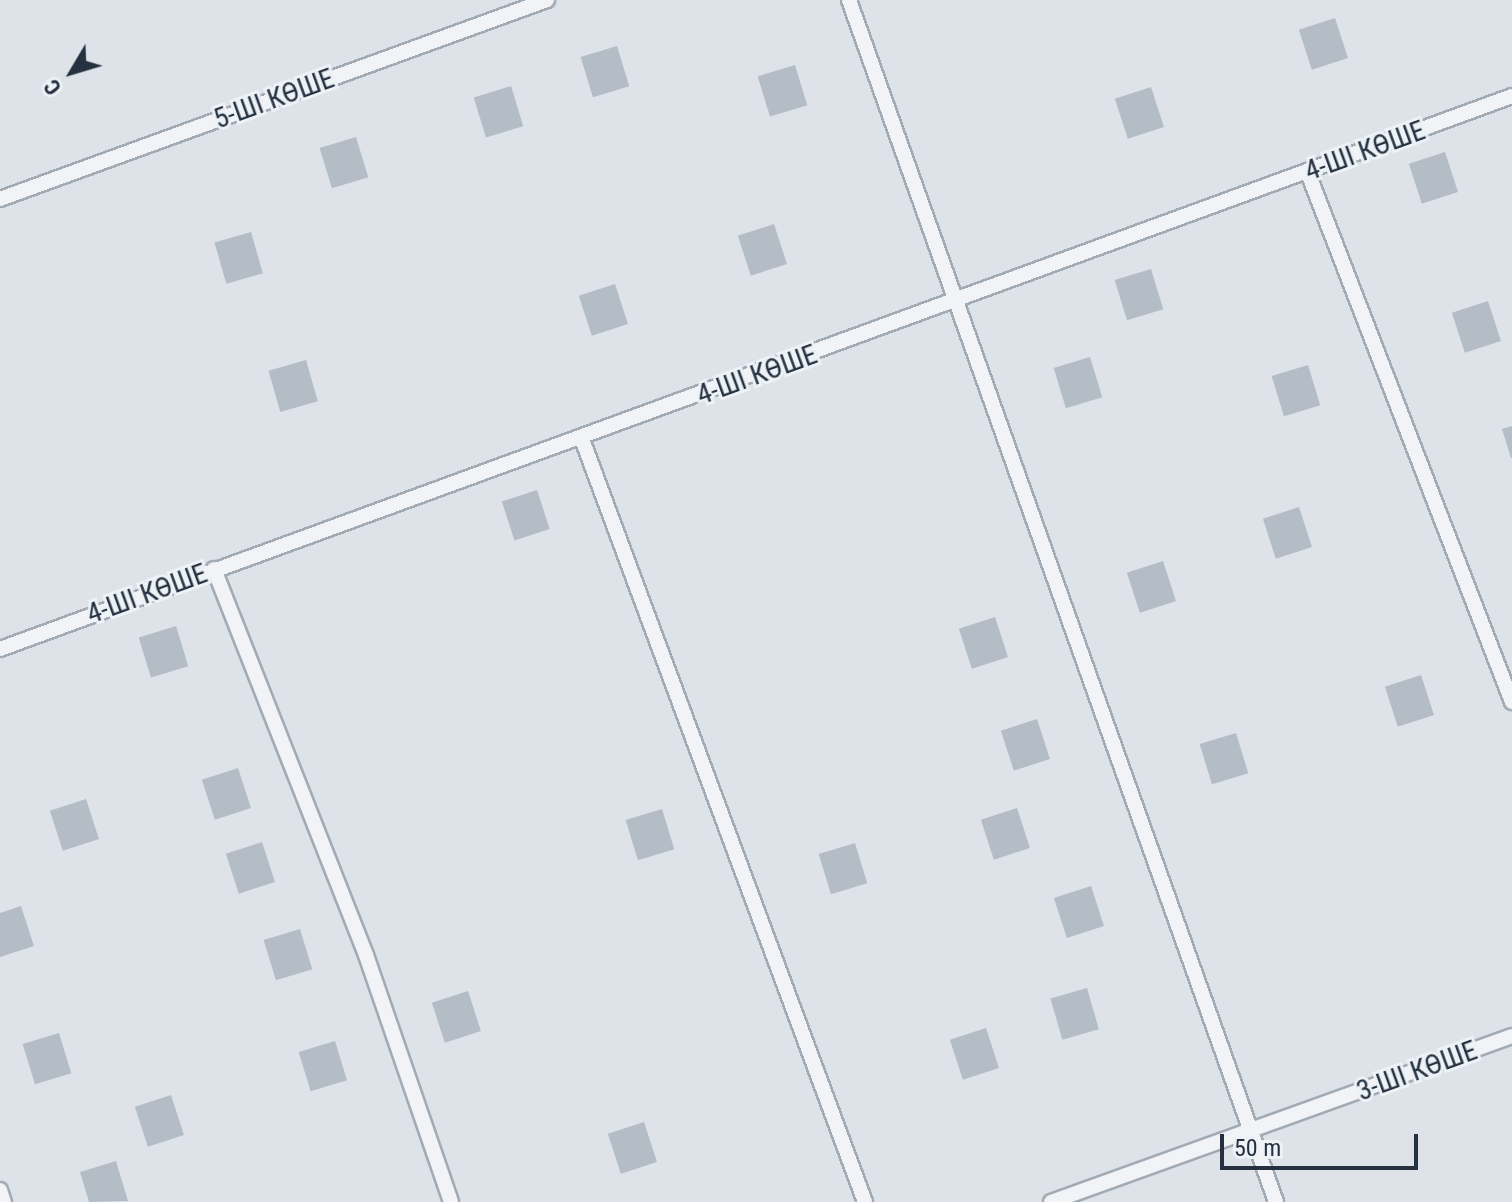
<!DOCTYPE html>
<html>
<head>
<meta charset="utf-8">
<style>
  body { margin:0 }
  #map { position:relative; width:1512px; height:1202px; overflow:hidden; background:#dde3e9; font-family:"Roboto Condensed",sans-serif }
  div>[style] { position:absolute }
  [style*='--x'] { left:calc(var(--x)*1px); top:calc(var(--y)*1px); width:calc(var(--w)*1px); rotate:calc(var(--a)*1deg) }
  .building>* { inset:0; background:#b4bcc6; transform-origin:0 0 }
  .roads { filter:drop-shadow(2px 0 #a2aab3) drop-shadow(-2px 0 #a2aab3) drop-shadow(0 2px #a2aab3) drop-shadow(0 -2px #a2aab3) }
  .lane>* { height:14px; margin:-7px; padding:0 7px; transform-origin:7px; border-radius:7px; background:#f1f3f7 }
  span { translate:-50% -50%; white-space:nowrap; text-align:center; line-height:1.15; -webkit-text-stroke:6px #edf2f6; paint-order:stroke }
  .street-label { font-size:28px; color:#253141 }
  .north { position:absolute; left:32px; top:32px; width:80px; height:80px; -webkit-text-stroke:6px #edf2f6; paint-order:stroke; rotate:232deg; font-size:22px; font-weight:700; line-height:32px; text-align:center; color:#253141 }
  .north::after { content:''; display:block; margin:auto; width:28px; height:36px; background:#253141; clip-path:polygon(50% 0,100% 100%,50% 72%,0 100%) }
  .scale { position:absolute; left:1220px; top:1134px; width:198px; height:36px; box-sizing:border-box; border:4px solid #253141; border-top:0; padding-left:10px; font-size:24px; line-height:28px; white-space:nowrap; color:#253141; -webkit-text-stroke:6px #edf2f6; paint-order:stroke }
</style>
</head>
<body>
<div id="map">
  <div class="building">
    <i style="left:1335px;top:18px;width:42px;height:38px;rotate:72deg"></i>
    <i style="left:617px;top:46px;width:42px;height:38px;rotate:73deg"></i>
    <i style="left:795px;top:65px;width:42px;height:39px;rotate:73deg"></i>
    <i style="left:511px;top:86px;width:42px;height:39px;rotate:73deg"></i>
    <i style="left:1151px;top:87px;width:42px;height:38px;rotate:72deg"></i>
    <i style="left:356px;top:137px;width:42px;height:38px;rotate:73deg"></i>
    <i style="left:1445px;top:152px;width:42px;height:38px;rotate:72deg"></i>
    <i style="left:774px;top:224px;width:42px;height:38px;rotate:72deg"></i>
    <i style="left:251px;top:232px;width:43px;height:38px;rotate:74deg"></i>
    <i style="left:1151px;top:269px;width:42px;height:38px;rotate:73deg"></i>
    <i style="left:615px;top:284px;width:42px;height:38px;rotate:72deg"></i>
    <i style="left:1488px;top:301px;width:42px;height:38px;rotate:72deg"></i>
    <i style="left:1090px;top:357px;width:42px;height:38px;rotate:73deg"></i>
    <i style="left:306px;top:360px;width:43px;height:39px;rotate:74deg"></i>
    <i style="left:1308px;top:365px;width:42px;height:38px;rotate:73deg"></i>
    <i style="clip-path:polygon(1512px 426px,1512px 458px,1511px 458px,1502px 429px)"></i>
    <i style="left:537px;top:490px;width:41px;height:37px;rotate:72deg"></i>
    <i style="left:1299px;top:507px;width:42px;height:38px;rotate:72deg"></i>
    <i style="left:1163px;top:561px;width:42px;height:38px;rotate:72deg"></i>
    <i style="left:995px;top:617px;width:42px;height:38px;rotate:72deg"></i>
    <i style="left:176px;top:626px;width:42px;height:39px;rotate:73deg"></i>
    <i style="left:1421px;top:675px;width:42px;height:38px;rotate:72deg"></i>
    <i style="left:1037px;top:719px;width:42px;height:38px;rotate:72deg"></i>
    <i style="left:1236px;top:733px;width:42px;height:38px;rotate:73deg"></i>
    <i style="left:238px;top:768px;width:42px;height:38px;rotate:72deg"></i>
    <i style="left:86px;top:799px;width:42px;height:38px;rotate:72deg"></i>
    <i style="left:1017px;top:808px;width:42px;height:38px;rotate:72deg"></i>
    <i style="left:662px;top:809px;width:42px;height:38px;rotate:73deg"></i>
    <i style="left:262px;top:842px;width:42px;height:38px;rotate:72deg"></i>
    <i style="left:855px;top:843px;width:42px;height:38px;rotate:73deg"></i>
    <i style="left:1091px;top:886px;width:42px;height:39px;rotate:72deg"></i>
    <i style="clip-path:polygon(21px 906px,34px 946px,0 957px,0 913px)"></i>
    <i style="left:300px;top:929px;width:42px;height:38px;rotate:73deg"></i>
    <i style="left:1087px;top:988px;width:43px;height:38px;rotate:74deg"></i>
    <i style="left:468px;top:991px;width:42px;height:38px;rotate:72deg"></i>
    <i style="left:986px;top:1028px;width:42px;height:38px;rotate:72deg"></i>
    <i style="left:59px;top:1033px;width:42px;height:38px;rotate:73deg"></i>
    <i style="left:335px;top:1041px;width:41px;height:38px;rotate:73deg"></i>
    <i style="left:171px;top:1095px;width:42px;height:38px;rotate:72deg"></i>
    <i style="left:644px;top:1122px;width:42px;height:38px;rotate:72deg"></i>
    <i style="clip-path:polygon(116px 1161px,128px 1201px,89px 1202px,80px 1172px)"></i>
  </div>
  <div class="roads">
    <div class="lane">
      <i style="--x:849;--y:0;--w:1276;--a:70.44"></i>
      <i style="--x:1308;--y:173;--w:567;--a:68.91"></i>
      <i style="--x:0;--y:199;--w:582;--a:-19.99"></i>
      <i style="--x:582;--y:439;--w:814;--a:69.65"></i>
      <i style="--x:214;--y:569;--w:415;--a:68.5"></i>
      <i style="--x:366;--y:955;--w:261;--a:71"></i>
      <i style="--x:0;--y:649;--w:1610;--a:-20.09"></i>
      <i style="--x:0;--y:1190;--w:13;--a:72"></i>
      <i style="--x:1051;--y:1202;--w:490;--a:-19.8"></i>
    </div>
  </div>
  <div class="street-label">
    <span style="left:274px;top:99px;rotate:-20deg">5-ШІ КӨШЕ</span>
    <span style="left:1365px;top:151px;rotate:-20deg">4-ШІ КӨШЕ</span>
    <span style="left:757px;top:375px;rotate:-20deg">4-ШІ КӨШЕ</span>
    <span style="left:147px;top:594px;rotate:-20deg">4-ШІ КӨШЕ</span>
    <span style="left:1417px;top:1071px;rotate:-20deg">3-ШІ КӨШЕ</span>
  </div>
  <div class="north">С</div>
  <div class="scale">50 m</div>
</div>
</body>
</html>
